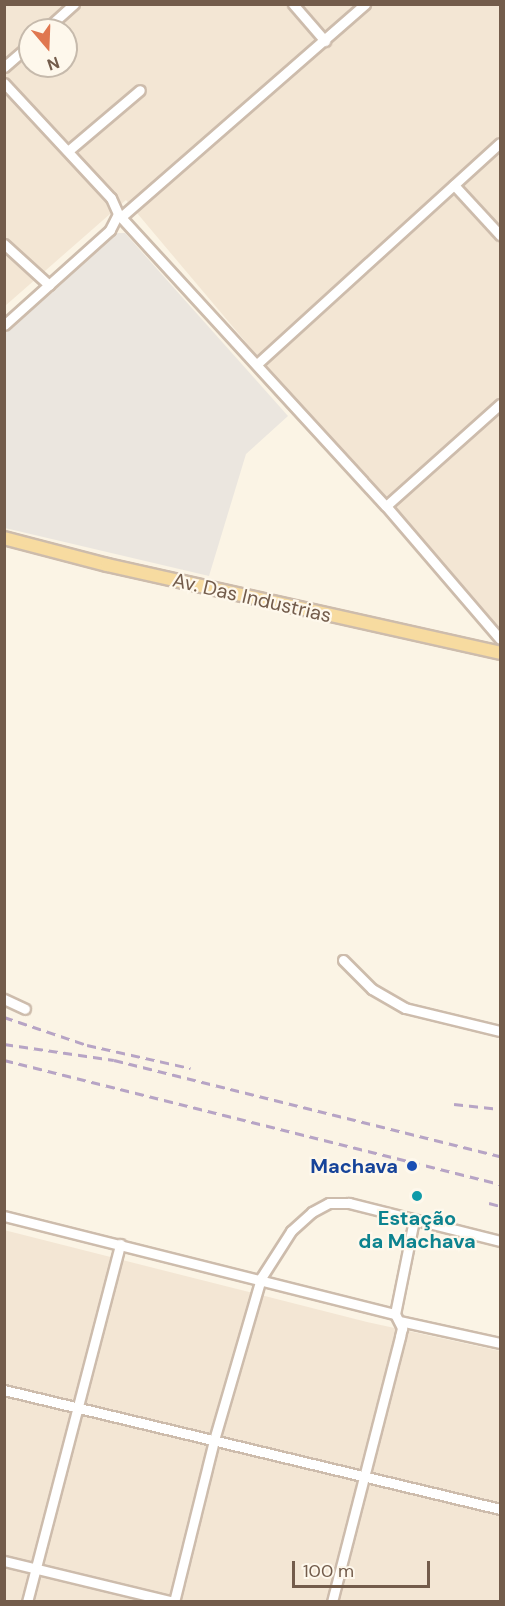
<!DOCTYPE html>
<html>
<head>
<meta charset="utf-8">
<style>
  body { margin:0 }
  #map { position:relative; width:505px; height:1606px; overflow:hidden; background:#fbf4e5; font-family:"DM Sans",sans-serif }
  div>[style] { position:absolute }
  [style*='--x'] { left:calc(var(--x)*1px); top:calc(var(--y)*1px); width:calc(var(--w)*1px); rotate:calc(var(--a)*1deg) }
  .residential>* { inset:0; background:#f3e6d4 }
  .industrial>* { inset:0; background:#ebe6df }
  .roads { filter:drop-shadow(2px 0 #cdbcac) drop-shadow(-2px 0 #cdbcac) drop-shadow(0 2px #cdbcac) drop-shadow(0 -2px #cdbcac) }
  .minor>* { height:9px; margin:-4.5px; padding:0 4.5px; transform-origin:4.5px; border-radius:4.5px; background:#fff }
  .major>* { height:12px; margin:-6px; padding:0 6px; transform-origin:6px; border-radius:6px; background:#f7dba0 }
  .rail>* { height:3px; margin-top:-1.5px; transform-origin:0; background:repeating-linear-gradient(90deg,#b7a4c5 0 9px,transparent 0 15px) }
  .dots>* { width:16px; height:16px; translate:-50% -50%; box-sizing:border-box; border:3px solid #fef8ec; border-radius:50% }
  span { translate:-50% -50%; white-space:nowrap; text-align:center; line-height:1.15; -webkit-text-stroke:4.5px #fef8ec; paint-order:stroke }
  .street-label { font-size:20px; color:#735c4b }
  .transit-label { font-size:20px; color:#164399; font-weight:700 }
  .right { translate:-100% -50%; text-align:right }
  .culture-label { font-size:20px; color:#0d838f; font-weight:700 }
  .frame { position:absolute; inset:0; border:6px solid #735c4b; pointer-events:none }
  .north { position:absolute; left:18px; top:18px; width:60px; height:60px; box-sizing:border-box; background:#fef8ec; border:2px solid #c6baac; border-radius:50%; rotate:161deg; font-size:16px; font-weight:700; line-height:24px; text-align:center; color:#735c4b }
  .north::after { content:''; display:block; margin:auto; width:21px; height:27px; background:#e0774f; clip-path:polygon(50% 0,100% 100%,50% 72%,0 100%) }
  .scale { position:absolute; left:292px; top:1561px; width:138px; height:27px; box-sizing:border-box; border:3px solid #735c4b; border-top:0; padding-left:8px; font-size:18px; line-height:21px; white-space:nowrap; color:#735c4b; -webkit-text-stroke:4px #fef8ec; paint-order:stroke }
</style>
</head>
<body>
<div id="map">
  <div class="residential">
    <i style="clip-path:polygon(evenodd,5px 5px,500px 5px,500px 631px,297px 403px,126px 200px,5px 306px,5px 5px,30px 30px,66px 30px,66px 66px,30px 66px,30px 30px)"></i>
    <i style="clip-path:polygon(4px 1230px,367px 1322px,500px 1351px,500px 1601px,5px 1601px)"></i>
  </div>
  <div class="industrial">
    <i style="clip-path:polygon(113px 233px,125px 233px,288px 416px,246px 454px,209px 576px,5px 528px,4px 330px)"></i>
  </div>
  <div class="roads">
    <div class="minor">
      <i style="--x:293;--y:4;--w:49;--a:49.1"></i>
      <i style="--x:45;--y:30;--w:39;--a:-42"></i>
      <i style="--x:4;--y:67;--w:35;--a:-41"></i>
      <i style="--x:4;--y:83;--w:157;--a:47.1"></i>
      <i style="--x:111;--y:198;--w:17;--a:66"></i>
      <i style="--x:118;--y:214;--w:18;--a:117"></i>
      <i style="--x:110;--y:230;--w:142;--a:138.1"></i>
      <i style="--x:68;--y:151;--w:94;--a:-40.3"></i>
      <i style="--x:454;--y:185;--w:68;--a:47.4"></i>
      <i style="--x:118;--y:214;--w:396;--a:47.5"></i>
      <i style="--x:386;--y:506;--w:175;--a:49.4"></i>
      <i style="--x:121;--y:217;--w:324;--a:-41.1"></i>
      <i style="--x:4;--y:244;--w:61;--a:42.3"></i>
      <i style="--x:257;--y:364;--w:328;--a:-42.3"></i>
      <i style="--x:386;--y:506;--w:153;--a:-41.8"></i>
      <i style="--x:343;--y:960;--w:41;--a:45"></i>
      <i style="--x:372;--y:989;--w:38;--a:30"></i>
      <i style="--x:405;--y:1008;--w:98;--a:13.6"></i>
      <i style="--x:4;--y:999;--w:23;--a:25"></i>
      <i style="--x:4;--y:1216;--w:403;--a:14.1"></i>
      <i style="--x:395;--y:1314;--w:16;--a:63"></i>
      <i style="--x:402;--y:1328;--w:9;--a:103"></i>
      <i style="--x:400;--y:1337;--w:274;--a:104.4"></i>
      <i style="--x:395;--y:1314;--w:96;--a:-78.6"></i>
      <i style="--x:400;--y:1321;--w:102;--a:12.4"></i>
      <i style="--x:4;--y:1390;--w:510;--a:13.49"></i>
      <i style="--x:4;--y:1561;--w:174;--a:13.6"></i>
      <i style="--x:27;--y:1602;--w:370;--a:-75.4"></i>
      <i style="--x:174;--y:1602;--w:167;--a:-76.1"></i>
      <i style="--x:214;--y:1440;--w:169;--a:-73.8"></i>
      <i style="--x:261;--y:1278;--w:56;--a:-57.4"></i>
      <i style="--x:291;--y:1231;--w:28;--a:-42"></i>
      <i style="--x:312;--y:1212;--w:19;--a:-28"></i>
      <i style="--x:329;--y:1203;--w:20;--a:0"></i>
      <i style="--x:349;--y:1203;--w:156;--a:14.1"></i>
    </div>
    <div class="major">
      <i style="--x:4;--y:538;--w:106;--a:14.7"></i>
      <i style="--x:107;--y:565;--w:403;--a:12.6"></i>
    </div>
  </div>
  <div class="rail">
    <i style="--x:4;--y:1017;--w:88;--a:18.6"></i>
    <i style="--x:87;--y:1045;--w:106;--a:12.6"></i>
    <i style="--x:4;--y:1044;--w:111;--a:8.3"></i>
    <i style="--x:114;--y:1060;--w:398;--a:14"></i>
    <i style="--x:4;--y:1060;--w:511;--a:14.04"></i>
    <i style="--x:454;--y:1104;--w:46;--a:6.2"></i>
    <i style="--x:489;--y:1203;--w:11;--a:15"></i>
  </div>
  <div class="dots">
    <i style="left:412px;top:1166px;background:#1a4fb4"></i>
    <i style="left:417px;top:1196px;background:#0f9aa8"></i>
  </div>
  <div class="street-label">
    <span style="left:252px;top:598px;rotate:13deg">Av. Das Industrias</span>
  </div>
  <div class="transit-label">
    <span class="right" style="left:398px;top:1166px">Machava</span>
  </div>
  <div class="culture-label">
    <span style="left:417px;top:1230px">Estação<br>da Machava</span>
  </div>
  <div class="frame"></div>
  <div class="north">N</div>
  <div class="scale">100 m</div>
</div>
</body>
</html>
